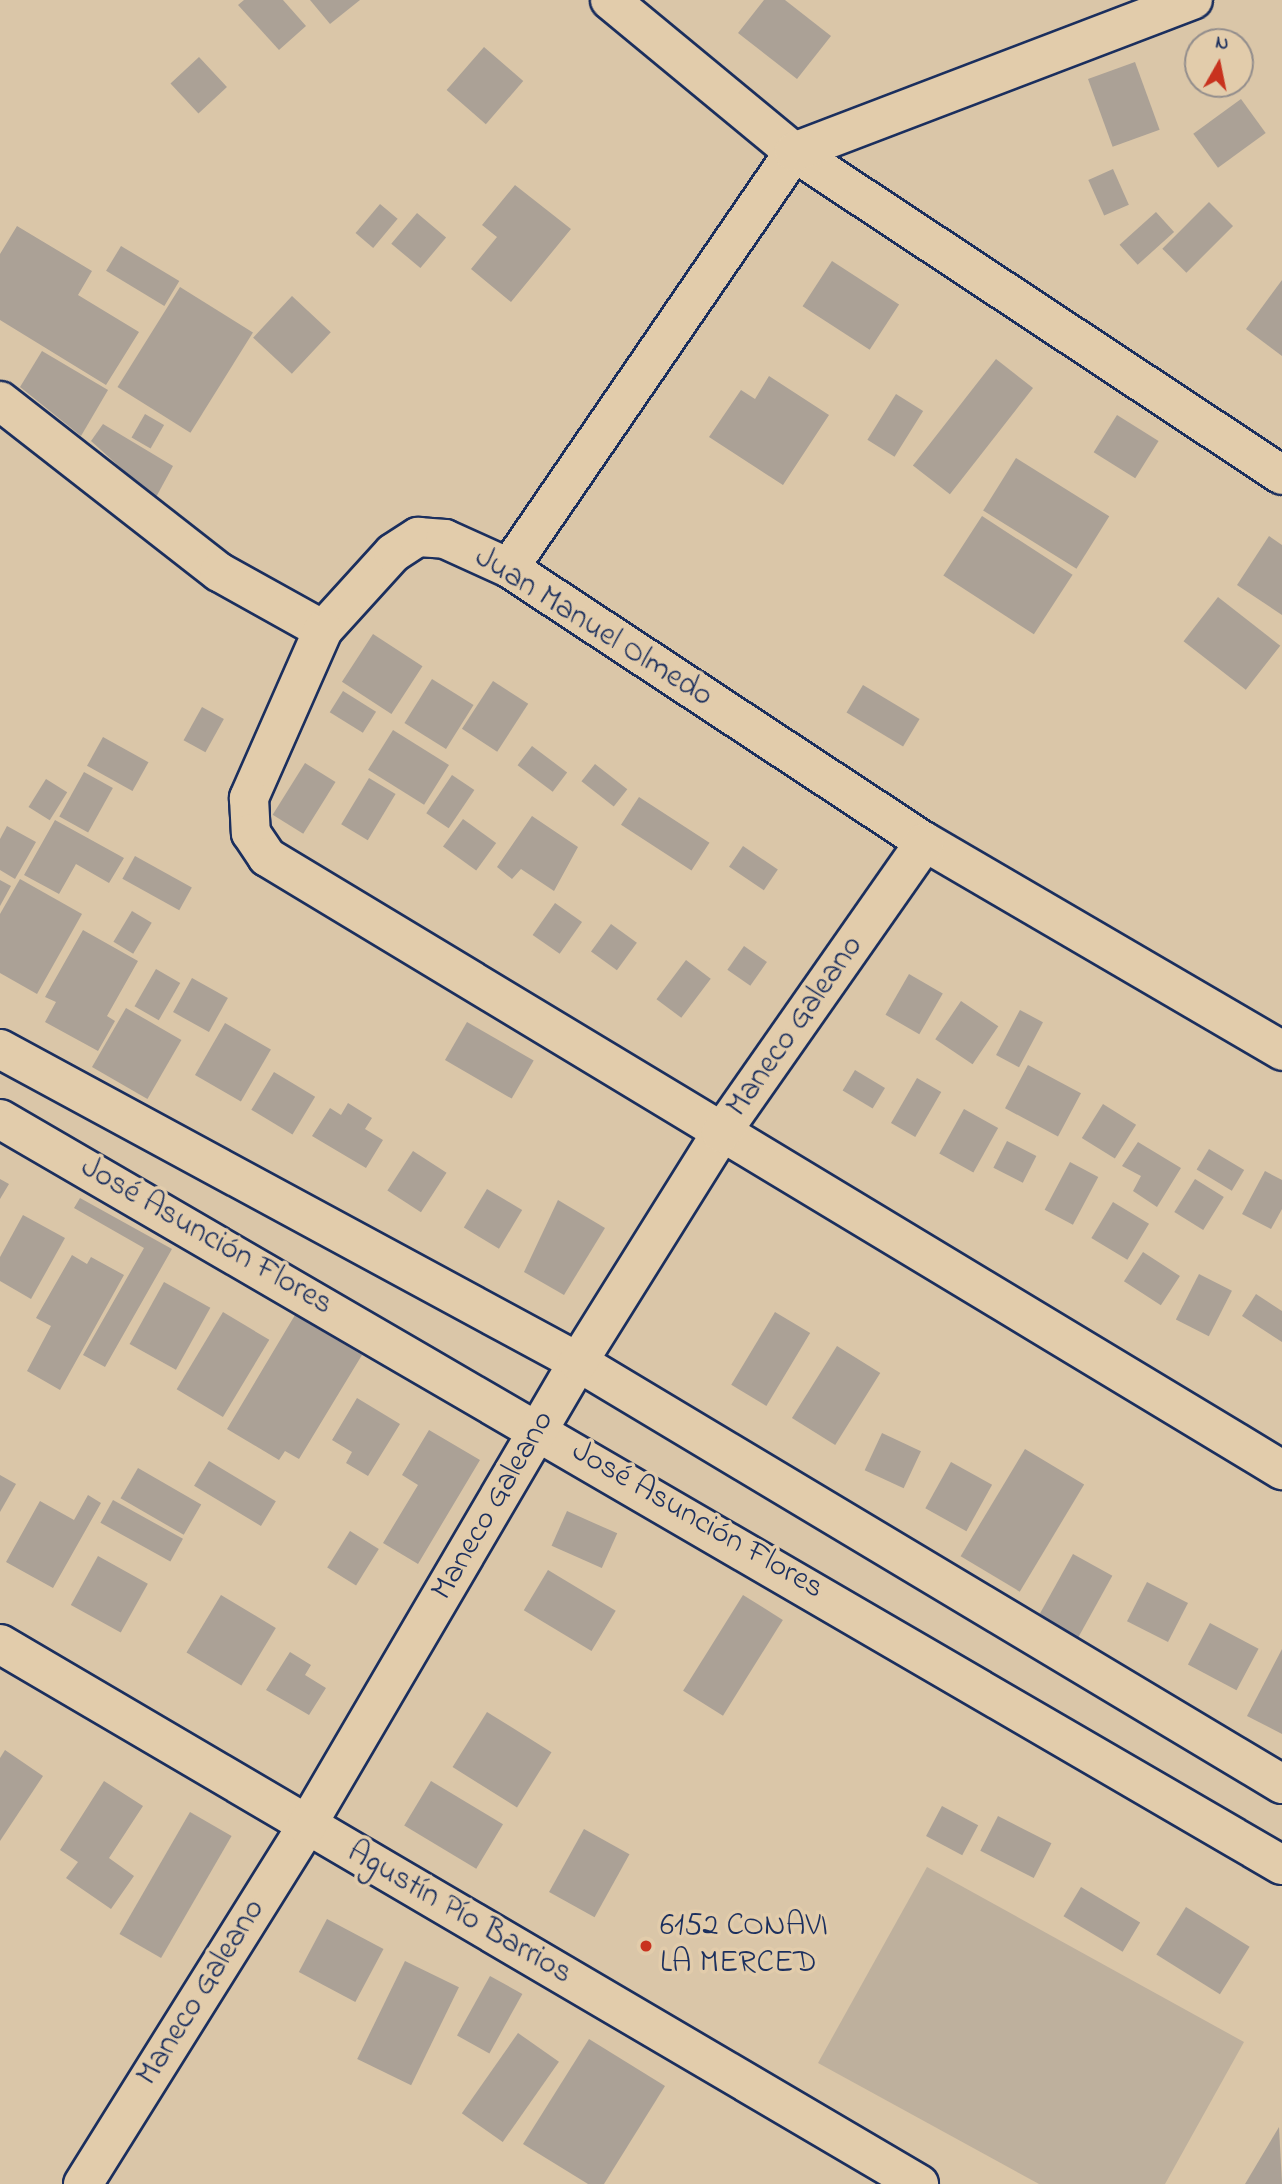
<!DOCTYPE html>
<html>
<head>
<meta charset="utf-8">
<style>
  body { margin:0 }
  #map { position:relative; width:1282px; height:2184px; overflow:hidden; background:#dac6a8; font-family:"Indie Flower",sans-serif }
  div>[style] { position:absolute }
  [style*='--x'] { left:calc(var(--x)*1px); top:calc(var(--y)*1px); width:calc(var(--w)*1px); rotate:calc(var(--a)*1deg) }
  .green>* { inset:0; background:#beb09d }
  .building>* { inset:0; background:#aba196; transform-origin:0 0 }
  .roads { filter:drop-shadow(2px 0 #1b2f5e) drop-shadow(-2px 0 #1b2f5e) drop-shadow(0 2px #1b2f5e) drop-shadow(0 -2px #1b2f5e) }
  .minor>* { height:38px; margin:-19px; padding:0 19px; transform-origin:19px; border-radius:19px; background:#e2ccab }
  .dots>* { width:19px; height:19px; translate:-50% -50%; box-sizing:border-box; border:4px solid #e2ccab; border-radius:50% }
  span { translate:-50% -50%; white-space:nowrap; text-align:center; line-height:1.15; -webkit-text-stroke:7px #e2ccab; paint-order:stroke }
  .street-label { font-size:32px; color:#1b2f5e }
  .poi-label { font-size:32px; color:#1b2f5e }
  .left { translate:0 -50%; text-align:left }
  .north { position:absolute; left:1184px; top:28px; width:70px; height:70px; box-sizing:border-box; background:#e2ccab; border:2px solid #928d8c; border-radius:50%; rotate:9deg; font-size:19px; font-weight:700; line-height:28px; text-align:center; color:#1b2f5e }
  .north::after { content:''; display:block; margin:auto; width:24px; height:32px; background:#c8321e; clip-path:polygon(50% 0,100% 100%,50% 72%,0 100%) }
</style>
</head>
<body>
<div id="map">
  <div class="green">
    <i style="clip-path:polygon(927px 1867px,1244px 2042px,1165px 2184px,1039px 2184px,818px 2063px)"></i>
  </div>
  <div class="building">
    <i style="clip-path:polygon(244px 0,283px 0,306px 26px,279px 50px,238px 5px)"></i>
    <i style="clip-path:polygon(310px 0,360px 0,330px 24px)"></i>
    <i style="clip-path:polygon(764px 0,785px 0,831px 36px,797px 79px,738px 33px)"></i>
    <i style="left:484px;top:47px;width:52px;height:57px;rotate:41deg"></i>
    <i style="left:199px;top:57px;width:41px;height:39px;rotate:47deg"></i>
    <i style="left:1135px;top:62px;width:72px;height:50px;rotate:70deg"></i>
    <i style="left:1241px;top:99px;width:42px;height:59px;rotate:54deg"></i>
    <i style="left:1113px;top:169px;width:39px;height:27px;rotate:66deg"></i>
    <i style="clip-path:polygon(515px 185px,571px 229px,511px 302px,471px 269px,497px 237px,482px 225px)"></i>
    <i style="left:1209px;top:202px;width:34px;height:66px;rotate:45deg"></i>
    <i style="left:380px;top:204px;width:23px;height:38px;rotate:40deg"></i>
    <i style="left:1156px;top:212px;width:27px;height:49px;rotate:48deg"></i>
    <i style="left:417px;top:213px;width:38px;height:40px;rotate:40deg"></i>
    <i style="clip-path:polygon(17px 226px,92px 271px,78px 295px,139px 332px,106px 385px,0 320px,0 254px)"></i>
    <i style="left:121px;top:246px;width:68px;height:29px;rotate:31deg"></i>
    <i style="left:832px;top:261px;width:80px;height:54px;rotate:33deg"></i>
    <i style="clip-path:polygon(1282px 280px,1282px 356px,1246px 329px)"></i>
    <i style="left:180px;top:287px;width:86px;height:118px;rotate:32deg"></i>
    <i style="left:292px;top:296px;width:53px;height:57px;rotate:43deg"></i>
    <i style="clip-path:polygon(42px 351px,108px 390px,81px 436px,20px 387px)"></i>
    <i style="left:996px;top:359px;width:47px;height:135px;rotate:38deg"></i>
    <i style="clip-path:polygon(769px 376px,829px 415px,783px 485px,709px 437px,741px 390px,755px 399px)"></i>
    <i style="left:896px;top:394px;width:32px;height:54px;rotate:32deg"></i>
    <i style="left:145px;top:414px;width:22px;height:27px;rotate:30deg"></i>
    <i style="left:1117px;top:415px;width:49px;height:44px;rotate:32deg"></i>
    <i style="clip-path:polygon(103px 424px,173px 466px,155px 499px,91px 441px)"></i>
    <i style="left:1016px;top:458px;width:110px;height:62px;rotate:32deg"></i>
    <i style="left:982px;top:516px;width:108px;height:71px;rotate:33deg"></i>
    <i style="clip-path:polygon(1269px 536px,1282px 545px,1282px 615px,1237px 585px)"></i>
    <i style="left:1218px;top:597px;width:79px;height:56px;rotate:38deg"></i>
    <i style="left:373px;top:634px;width:59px;height:57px;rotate:33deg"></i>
    <i style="left:432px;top:679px;width:49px;height:52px;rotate:32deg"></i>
    <i style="left:493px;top:681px;width:42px;height:57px;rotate:33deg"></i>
    <i style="left:863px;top:685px;width:66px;height:32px;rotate:31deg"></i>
    <i style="left:343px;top:691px;width:39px;height:25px;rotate:32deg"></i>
    <i style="left:202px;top:707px;width:25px;height:38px;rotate:29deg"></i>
    <i style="left:393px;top:730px;width:66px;height:47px;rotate:32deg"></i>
    <i style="left:103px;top:737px;width:52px;height:33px;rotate:29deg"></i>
    <i style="left:532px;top:746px;width:44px;height:24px;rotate:37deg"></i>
    <i style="left:305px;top:763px;width:36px;height:61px;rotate:32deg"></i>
    <i style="left:595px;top:764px;width:41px;height:22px;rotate:38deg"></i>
    <i style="left:84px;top:772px;width:33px;height:51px;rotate:29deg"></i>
    <i style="left:452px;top:775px;width:27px;height:46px;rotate:34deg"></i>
    <i style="left:369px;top:778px;width:31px;height:54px;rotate:31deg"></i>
    <i style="left:46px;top:779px;width:25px;height:33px;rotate:32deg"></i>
    <i style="left:639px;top:797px;width:84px;height:33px;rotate:33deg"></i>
    <i style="clip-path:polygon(532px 816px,578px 847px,554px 891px,521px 869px,512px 879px,497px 867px)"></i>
    <i style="left:463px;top:819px;width:41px;height:34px;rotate:36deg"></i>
    <i style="clip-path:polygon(55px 820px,124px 858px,109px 883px,76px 864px,59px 894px,24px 875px)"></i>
    <i style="clip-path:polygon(7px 826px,36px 842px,15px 879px,0 870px,0 839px)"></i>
    <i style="left:743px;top:846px;width:42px;height:25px;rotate:34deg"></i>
    <i style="left:135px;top:856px;width:65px;height:26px;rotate:29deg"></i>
    <i style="clip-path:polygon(20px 879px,82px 914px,37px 994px,0 973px,0 914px)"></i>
    <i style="clip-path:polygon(0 880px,11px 886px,0 906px)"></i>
    <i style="left:555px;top:903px;width:33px;height:39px;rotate:35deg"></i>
    <i style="left:132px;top:911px;width:23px;height:36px;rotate:31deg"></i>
    <i style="left:611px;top:924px;width:32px;height:34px;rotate:36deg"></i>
    <i style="clip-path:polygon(83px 930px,138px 961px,107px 1016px,115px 1021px,98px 1051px,45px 1022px,56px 1002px,45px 997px)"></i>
    <i style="left:744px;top:946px;width:28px;height:29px;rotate:35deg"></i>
    <i style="left:686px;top:960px;width:31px;height:49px;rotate:37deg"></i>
    <i style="left:156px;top:969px;width:28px;height:43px;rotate:30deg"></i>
    <i style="left:909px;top:974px;width:39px;height:47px;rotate:30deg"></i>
    <i style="left:192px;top:978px;width:41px;height:39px;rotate:29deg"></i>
    <i style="left:961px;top:1001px;width:45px;height:46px;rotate:34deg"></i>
    <i style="left:126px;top:1008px;width:64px;height:68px;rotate:30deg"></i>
    <i style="left:1020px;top:1010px;width:26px;height:51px;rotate:28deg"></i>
    <i style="left:467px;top:1022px;width:77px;height:44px;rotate:30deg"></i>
    <i style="left:225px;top:1023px;width:53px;height:60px;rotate:30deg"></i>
    <i style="left:1028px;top:1065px;width:60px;height:49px;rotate:28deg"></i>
    <i style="left:855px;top:1070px;width:35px;height:24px;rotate:31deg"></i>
    <i style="left:274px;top:1072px;width:48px;height:44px;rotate:31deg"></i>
    <i style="left:917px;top:1078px;width:28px;height:52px;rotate:30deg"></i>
    <i style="clip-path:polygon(348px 1103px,372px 1118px,365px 1129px,383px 1140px,366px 1168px,312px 1136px,330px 1108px,341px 1115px)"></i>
    <i style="left:1103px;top:1104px;width:39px;height:40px;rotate:32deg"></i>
    <i style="left:964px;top:1109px;width:39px;height:51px;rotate:29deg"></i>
    <i style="left:1007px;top:1141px;width:33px;height:30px;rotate:27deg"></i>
    <i style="clip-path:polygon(1138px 1142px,1181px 1168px,1157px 1207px,1133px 1191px,1141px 1176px,1122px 1166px)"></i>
    <i style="left:1209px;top:1149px;width:41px;height:24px;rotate:31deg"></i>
    <i style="left:413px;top:1151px;width:40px;height:47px;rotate:33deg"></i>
    <i style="left:1070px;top:1162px;width:32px;height:54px;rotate:28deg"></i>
    <i style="clip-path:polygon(1265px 1171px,1282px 1180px,1282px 1209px,1271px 1229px,1242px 1214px)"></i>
    <i style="clip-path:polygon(0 1179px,9px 1184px,0 1199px)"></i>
    <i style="left:1195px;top:1179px;width:34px;height:39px;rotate:32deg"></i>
    <i style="left:487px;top:1189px;width:41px;height:45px;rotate:31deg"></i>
    <i style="clip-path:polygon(80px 1198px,172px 1249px,105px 1367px,83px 1355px,144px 1248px,74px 1208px)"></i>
    <i style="clip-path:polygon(558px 1200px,605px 1228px,564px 1295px,524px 1272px)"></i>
    <i style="left:1113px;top:1202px;width:42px;height:42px;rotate:31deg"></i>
    <i style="clip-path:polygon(23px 1215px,65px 1238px,31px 1299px,0 1281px,0 1257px)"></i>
    <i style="left:1143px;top:1252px;width:44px;height:35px;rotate:33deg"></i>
    <i style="clip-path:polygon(72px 1255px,87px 1264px,91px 1257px,124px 1275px,60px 1390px,27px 1371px,51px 1326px,36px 1318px)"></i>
    <i style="left:1199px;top:1274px;width:37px;height:51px;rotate:27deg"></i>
    <i style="left:164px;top:1282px;width:53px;height:71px;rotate:29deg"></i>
    <i style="clip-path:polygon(1256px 1294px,1282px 1311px,1282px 1342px,1242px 1316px)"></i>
    <i style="left:223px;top:1312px;width:54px;height:90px;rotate:31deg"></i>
    <i style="left:775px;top:1312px;width:41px;height:85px;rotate:31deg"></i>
    <i style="clip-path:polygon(295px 1315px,362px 1355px,299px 1459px,285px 1451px,279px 1460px,227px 1429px)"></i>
    <i style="left:837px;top:1346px;width:51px;height:85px;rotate:32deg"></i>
    <i style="clip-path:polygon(357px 1398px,400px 1424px,368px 1476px,346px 1463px,352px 1452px,332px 1440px)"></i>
    <i style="clip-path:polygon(429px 1430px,480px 1460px,418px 1564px,383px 1543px,418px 1485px,402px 1475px)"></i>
    <i style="left:882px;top:1433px;width:43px;height:41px;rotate:25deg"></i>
    <i style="left:1025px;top:1449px;width:69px;height:125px;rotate:31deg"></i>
    <i style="left:209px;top:1461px;width:78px;height:29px;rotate:31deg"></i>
    <i style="left:951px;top:1462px;width:47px;height:53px;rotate:29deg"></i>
    <i style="left:138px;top:1468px;width:73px;height:35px;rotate:30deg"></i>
    <i style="clip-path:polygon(0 1475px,16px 1484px,0 1512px)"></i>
    <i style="clip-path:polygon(88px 1495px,101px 1503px,53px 1588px,6px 1562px,40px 1501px,74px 1520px)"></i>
    <i style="left:113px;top:1500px;width:80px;height:26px;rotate:29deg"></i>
    <i style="left:567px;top:1511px;width:55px;height:38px;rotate:24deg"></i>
    <i style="left:350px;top:1531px;width:34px;height:43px;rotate:32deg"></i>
    <i style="left:1073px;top:1554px;width:45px;height:73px;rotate:29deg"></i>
    <i style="left:98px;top:1556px;width:57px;height:56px;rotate:29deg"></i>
    <i style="left:548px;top:1570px;width:79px;height:47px;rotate:31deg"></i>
    <i style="left:1147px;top:1582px;width:46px;height:44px;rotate:27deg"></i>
    <i style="left:221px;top:1595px;width:64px;height:67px;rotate:31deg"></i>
    <i style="left:743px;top:1595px;width:47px;height:113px;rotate:32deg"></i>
    <i style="left:1210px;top:1623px;width:55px;height:47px;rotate:28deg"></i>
    <i style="clip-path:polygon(1282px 1649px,1282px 1734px,1247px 1716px)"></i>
    <i style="clip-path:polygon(290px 1652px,311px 1665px,305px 1675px,326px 1688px,309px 1715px,266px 1690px)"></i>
    <i style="left:487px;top:1712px;width:76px;height:65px;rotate:32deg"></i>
    <i style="clip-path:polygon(5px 1750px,43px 1776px,0 1841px,0 1758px)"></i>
    <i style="clip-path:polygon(104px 1781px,143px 1806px,109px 1858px,134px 1876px,111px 1909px,66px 1878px,78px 1862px,60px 1850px)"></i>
    <i style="left:431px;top:1781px;width:84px;height:52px;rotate:31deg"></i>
    <i style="left:942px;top:1806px;width:41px;height:34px;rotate:28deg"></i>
    <i style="left:190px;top:1812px;width:48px;height:141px;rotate:30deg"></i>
    <i style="left:998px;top:1816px;width:60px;height:39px;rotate:27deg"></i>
    <i style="left:584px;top:1829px;width:52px;height:72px;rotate:29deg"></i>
    <i style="left:1081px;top:1887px;width:69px;height:34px;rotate:31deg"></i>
    <i style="left:1186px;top:1907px;width:75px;height:56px;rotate:32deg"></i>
    <i style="left:327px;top:1919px;width:64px;height:60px;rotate:28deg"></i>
    <i style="left:405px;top:1961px;width:60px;height:109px;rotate:26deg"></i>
    <i style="left:490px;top:1976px;width:37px;height:68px;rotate:29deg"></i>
    <i style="left:518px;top:2033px;width:50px;height:98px;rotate:35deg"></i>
    <i style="clip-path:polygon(589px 2039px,665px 2086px,604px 2184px,588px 2184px,523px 2144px)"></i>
    <i style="clip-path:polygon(1279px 2127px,1282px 2184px,1245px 2184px)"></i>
  </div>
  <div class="roads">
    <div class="minor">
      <i style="--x:610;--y:0;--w:239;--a:39.6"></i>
      <i style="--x:794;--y:152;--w:585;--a:33.5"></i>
      <i style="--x:0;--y:401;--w:278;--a:38"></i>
      <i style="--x:219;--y:572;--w:119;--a:29.1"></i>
      <i style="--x:323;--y:630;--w:104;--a:-47.7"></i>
      <i style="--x:393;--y:553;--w:30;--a:-33"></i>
      <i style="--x:418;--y:537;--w:27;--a:4"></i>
      <i style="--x:445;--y:539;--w:70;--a:24.4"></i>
      <i style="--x:509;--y:568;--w:498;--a:33.4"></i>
      <i style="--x:925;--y:842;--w:414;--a:30.3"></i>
      <i style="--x:509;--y:568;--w:504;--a:-55.59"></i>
      <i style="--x:794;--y:152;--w:427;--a:-20.9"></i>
      <i style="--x:323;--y:630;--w:184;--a:113.8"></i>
      <i style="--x:249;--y:798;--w:35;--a:87"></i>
      <i style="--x:251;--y:833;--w:29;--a:56"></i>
      <i style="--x:267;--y:857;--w:1186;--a:31.13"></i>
      <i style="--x:0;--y:1049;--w:657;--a:28.44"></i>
      <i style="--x:578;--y:1362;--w:821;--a:30.94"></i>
      <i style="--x:0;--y:1119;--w:1483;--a:30.2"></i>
      <i style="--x:0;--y:1644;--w:1066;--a:30.44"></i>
      <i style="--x:83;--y:2184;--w:423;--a:-58"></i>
      <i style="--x:307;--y:1825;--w:536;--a:-59.66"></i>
      <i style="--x:578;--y:1362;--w:270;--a:-58"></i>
      <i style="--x:721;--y:1133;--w:355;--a:-55"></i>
    </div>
  </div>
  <div class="dots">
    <i style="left:646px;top:1946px;background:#c8321e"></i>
  </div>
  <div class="street-label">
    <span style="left:593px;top:628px;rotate:32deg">Juan Manuel Olmedo</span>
    <span style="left:796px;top:1027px;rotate:-55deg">Maneco Galeano</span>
    <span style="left:206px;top:1237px;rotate:30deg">José Asunción Flores</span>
    <span style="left:494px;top:1506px;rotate:-60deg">Maneco Galeano</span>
    <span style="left:697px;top:1521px;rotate:30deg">José Asunción Flores</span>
    <span style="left:459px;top:1914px;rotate:30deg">Agustín Pío Barrios</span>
    <span style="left:202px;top:1993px;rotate:-58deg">Maneco Galeano</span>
  </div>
  <div class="poi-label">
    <span class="left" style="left:660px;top:1946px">6152 CONAVI<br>LA MERCED</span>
  </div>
  <div class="north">N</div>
</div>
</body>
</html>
